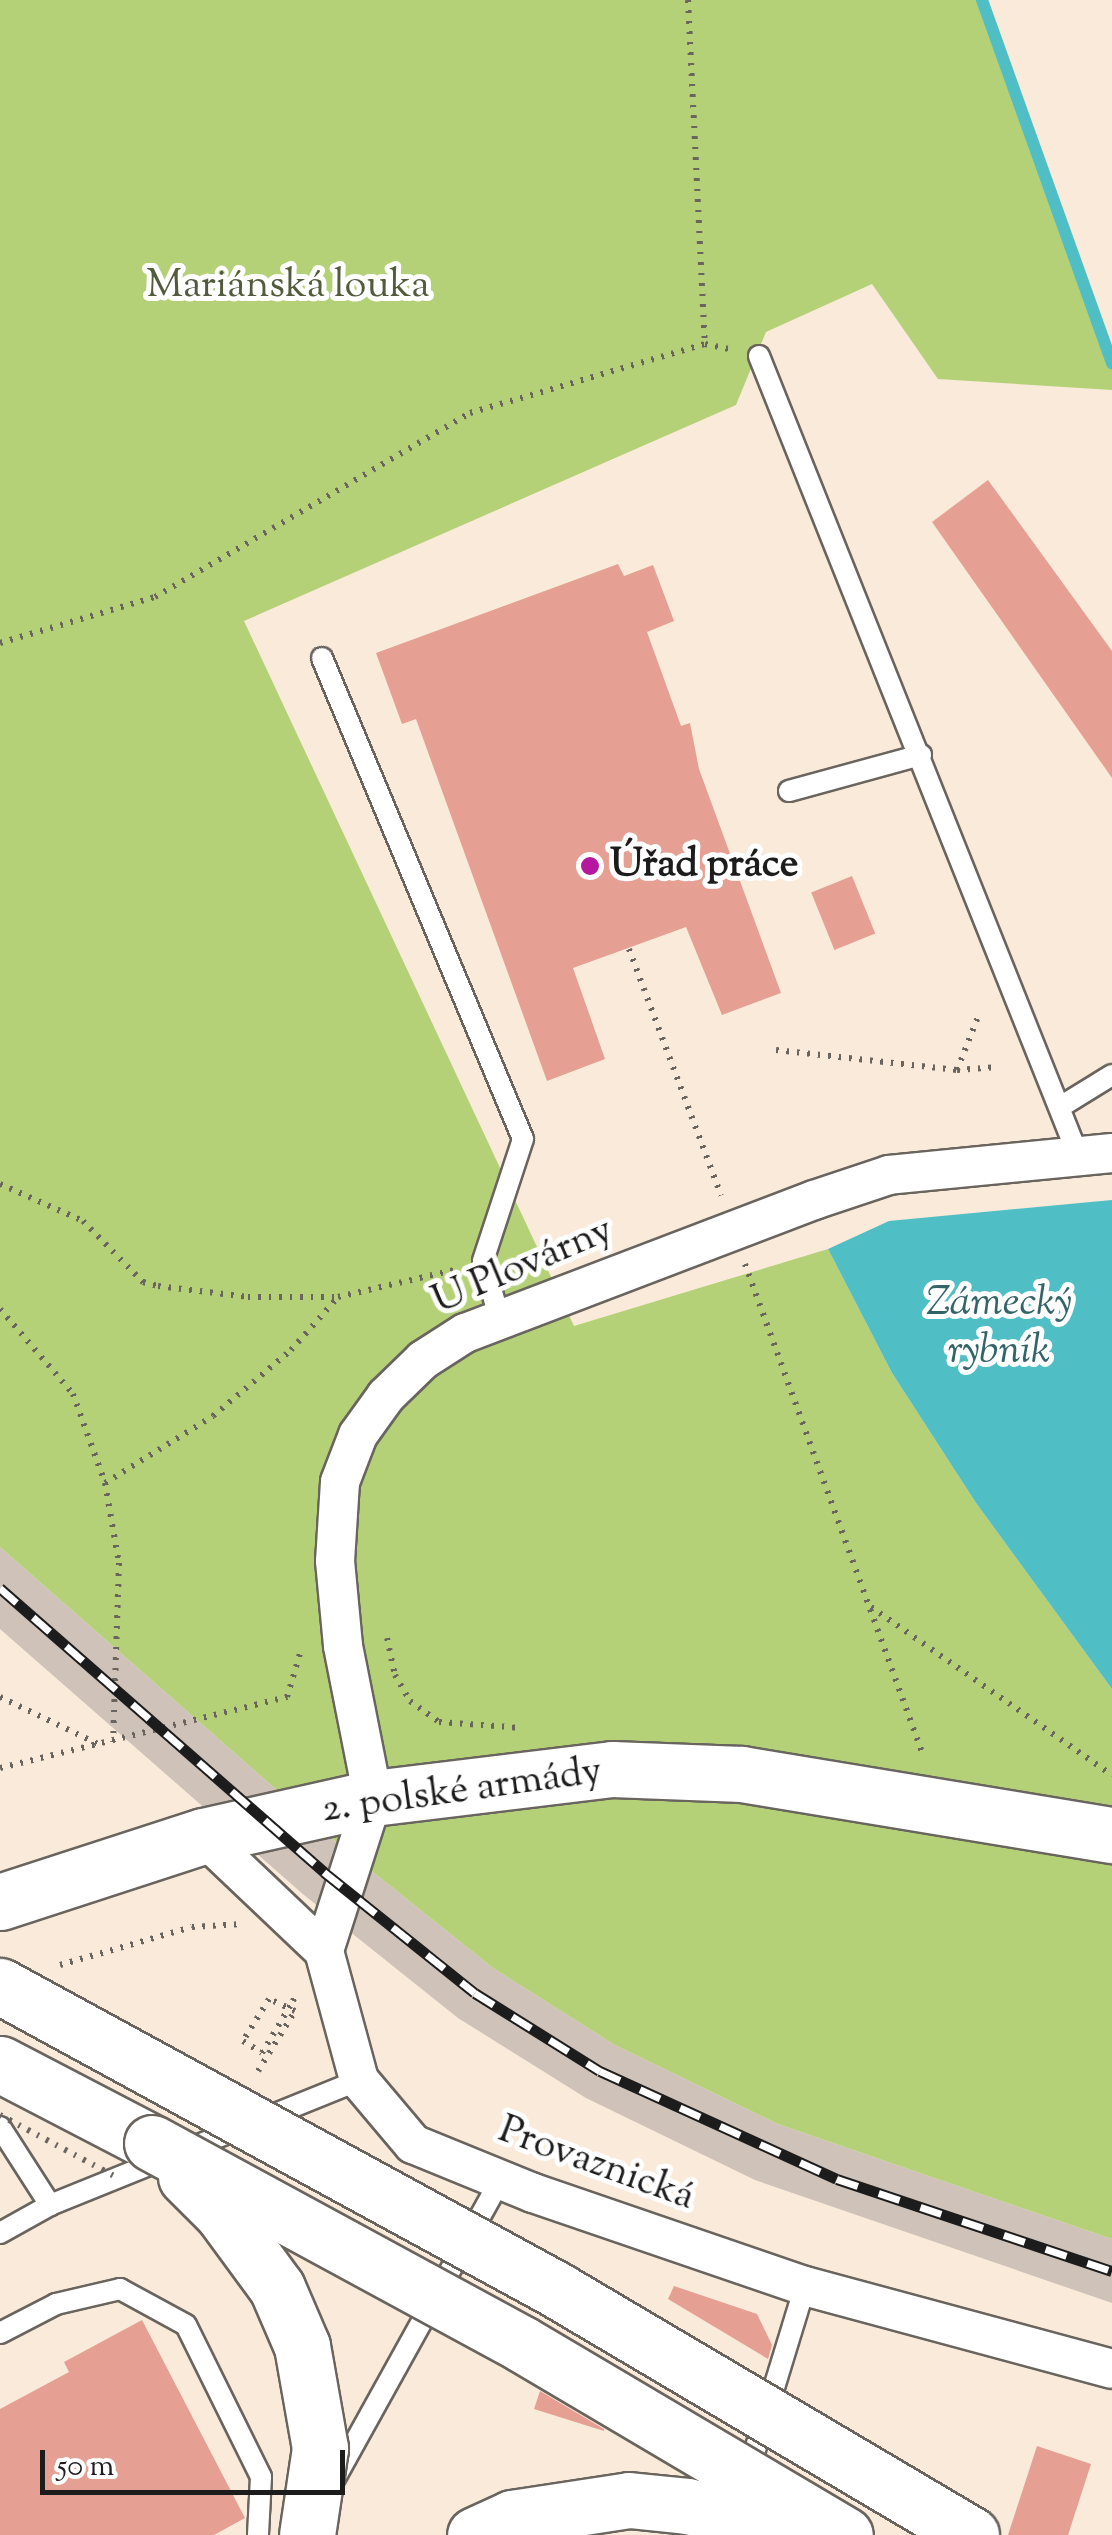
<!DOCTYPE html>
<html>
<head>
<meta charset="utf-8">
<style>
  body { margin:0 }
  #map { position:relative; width:1112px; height:2535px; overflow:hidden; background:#f9ead9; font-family:"Sorts Mill Goudy",serif }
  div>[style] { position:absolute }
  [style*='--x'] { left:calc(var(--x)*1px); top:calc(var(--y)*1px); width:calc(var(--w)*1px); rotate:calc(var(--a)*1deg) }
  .industrial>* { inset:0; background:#cec2b9 }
  .green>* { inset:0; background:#b5d178 }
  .water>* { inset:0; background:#50bfc5 }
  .stream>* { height:12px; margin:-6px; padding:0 6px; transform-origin:6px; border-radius:6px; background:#50bfc5 }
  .building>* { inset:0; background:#e5a093; transform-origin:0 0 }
  .path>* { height:6px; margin-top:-3px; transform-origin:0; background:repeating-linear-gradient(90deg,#69645e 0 2.5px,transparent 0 10.5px) }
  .roads { filter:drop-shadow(2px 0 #69645e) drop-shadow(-2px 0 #69645e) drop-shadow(0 2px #69645e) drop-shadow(0 -2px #69645e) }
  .service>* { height:20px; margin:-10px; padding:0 10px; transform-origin:10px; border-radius:10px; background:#fff }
  .minor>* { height:38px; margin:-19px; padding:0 19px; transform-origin:19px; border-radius:19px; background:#fff }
  .primary>* { height:55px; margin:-27.5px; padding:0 27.5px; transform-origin:27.5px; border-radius:27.5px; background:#fff }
  .rail>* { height:11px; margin-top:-5.5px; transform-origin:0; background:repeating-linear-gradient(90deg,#fff 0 22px,#1c1c1c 0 44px); box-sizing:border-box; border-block:2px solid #1c1c1c }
  .path-bridge>* { height:6px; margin-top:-3px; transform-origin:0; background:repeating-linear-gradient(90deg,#69645e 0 2.5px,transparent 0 10.5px) }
  .bridges { filter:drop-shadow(2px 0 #69645e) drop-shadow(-2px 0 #69645e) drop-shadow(0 2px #69645e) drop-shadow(0 -2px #69645e) }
  .primary-bridge>* { height:55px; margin:-27.5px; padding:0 27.5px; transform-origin:27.5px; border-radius:27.5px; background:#fff }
  .dots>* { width:28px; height:28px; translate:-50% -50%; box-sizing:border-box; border:5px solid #fff; border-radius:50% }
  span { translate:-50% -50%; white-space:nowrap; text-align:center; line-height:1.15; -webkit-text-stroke:10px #fff; paint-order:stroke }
  .park-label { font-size:40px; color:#525b3c }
  .poi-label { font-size:40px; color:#1c1c1c; font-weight:700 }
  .left { translate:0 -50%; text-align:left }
  .street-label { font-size:40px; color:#1c1c1c }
  .water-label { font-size:42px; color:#336568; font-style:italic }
  .scale { position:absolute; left:40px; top:2450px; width:305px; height:45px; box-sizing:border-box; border:5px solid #1c1c1c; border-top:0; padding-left:12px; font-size:30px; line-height:35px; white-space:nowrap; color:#1c1c1c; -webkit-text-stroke:8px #fff; paint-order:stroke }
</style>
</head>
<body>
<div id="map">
  <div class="industrial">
    <i style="clip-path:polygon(0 1547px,343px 1848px,493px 1968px,615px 2045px,778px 2124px,1112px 2239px,1112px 2303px,755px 2180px,586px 2098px,458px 2018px,304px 1895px,0 1629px)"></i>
  </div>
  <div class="green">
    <i style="clip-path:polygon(0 0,982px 0,1112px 363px,1112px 390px,938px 379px,872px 284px,766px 332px,736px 405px,244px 621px,574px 1326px,828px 1249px,892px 1373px,976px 1503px,1112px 1689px,1112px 2239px,778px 2124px,615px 2045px,493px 1968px,343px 1848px,0 1547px)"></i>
  </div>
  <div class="water">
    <i style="clip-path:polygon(1112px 1200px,1112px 1689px,976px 1503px,892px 1373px,828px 1249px,889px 1221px)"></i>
  </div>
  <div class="stream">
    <i style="--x:982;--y:0;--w:386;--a:70.3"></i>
  </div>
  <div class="building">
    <i style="clip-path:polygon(988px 480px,1112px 651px,1112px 778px,932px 522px)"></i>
    <i style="clip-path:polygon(618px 564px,624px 576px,653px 565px,674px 621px,647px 632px,681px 726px,690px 723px,699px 769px,781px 993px,722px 1015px,686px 927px,573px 968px,605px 1059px,547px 1081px,416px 719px,402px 724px,376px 653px)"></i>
    <i style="left:852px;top:876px;width:62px;height:44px;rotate:68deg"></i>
    <i style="clip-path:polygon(674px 2286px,757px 2314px,772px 2345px,768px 2359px,668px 2299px)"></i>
    <i style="clip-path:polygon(142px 2320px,245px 2518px,214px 2535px,0 2535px,0 2409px,69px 2372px,64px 2362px)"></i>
    <i style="clip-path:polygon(540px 2391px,604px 2429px,604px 2431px,534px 2409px)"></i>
    <i style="clip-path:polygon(1037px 2446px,1091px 2464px,1068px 2535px,1008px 2535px)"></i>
  </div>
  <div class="path">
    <i style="--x:688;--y:0;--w:344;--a:87.2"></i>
    <i style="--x:705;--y:344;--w:29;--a:12"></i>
    <i style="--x:0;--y:643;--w:162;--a:-16.5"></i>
    <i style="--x:155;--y:597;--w:365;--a:-30.3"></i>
    <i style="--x:470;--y:413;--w:245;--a:-16.4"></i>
    <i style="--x:629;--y:949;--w:263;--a:69.5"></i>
    <i style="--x:776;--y:1050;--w:182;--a:6.3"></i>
    <i style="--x:957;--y:1070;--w:41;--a:-4.2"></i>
    <i style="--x:957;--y:1070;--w:57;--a:-68.4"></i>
    <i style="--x:0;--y:1184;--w:91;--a:24"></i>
    <i style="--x:83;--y:1221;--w:86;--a:45.5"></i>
    <i style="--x:143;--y:1282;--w:16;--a:15"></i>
    <i style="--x:158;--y:1286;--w:91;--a:7"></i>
    <i style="--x:248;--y:1297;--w:90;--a:0"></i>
    <i style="--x:338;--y:1297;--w:123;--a:-13.1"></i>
    <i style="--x:745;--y:1264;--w:522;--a:70.07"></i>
    <i style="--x:0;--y:1309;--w:112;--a:49.3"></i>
    <i style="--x:73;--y:1394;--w:95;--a:70.2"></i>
    <i style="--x:105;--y:1483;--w:81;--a:80.1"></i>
    <i style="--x:119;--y:1563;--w:179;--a:91.9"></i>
    <i style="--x:105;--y:1483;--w:127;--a:-31.8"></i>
    <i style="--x:213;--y:1416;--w:102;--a:-40.2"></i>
    <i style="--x:291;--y:1350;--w:71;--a:-48.4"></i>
    <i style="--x:871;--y:1607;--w:294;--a:34.9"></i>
    <i style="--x:387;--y:1638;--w:38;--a:78"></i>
    <i style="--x:395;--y:1675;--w:30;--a:60"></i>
    <i style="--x:410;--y:1701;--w:36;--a:36"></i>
    <i style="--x:439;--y:1722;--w:83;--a:4.1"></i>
    <i style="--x:0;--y:1697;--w:109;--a:25.6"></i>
    <i style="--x:0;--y:1768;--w:296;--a:-13.9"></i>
    <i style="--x:287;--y:1697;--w:49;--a:-73.4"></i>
    <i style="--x:60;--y:1965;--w:137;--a:-16.1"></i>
    <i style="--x:192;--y:1927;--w:50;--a:-3.4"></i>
    <i style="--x:258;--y:2071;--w:70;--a:-58.3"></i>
    <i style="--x:295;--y:2011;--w:29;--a:-155"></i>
    <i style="--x:269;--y:1999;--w:49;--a:121.8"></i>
    <i style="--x:243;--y:2041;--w:22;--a:32"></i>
    <i style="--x:262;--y:2053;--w:61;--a:-59.2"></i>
    <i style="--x:293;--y:2001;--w:8;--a:-67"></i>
  </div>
  <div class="roads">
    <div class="service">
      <i style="--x:759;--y:356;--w:860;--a:68.24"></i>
      <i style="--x:322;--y:658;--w:521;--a:67.32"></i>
      <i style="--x:523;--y:1139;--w:128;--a:108.2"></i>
      <i style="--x:483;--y:1261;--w:61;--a:73.9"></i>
      <i style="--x:789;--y:791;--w:137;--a:-15.3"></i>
      <i style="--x:1060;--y:1107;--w:61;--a:-31.6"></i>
      <i style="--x:0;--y:2127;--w:93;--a:57.3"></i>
      <i style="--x:0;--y:2233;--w:57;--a:-29.2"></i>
      <i style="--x:50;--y:2205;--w:333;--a:-22"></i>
      <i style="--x:0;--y:2333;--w:63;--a:-27.4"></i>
      <i style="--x:56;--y:2304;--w:66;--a:-13.2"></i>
      <i style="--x:120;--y:2289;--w:75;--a:28.6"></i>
      <i style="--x:186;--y:2325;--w:169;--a:63.7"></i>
      <i style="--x:261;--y:2477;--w:58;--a:93"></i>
      <i style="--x:747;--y:2476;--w:199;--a:-73"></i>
      <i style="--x:334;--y:2480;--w:343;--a:-61"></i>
    </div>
    <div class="minor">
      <i style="--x:1112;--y:1153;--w:224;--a:174.4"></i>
      <i style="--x:889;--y:1175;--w:79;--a:161.6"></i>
      <i style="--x:814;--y:1200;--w:373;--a:159.1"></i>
      <i style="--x:465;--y:1333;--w:50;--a:147.3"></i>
      <i style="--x:423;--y:1360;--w:52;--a:135.8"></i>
      <i style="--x:386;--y:1396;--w:48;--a:125.7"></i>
      <i style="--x:358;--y:1435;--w:50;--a:111"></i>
      <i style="--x:340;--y:1482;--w:79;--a:93.6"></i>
      <i style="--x:335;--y:1561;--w:85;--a:84.6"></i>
      <i style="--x:343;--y:1646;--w:155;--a:78.8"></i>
      <i style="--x:373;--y:1798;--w:161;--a:107.8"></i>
      <i style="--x:324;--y:1951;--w:134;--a:74.8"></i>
      <i style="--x:359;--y:2080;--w:84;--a:49.8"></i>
      <i style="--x:413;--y:2144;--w:130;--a:22.2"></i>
      <i style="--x:533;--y:2193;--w:287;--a:18.9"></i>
      <i style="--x:805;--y:2286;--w:318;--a:15.1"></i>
      <i style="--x:203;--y:1836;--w:167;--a:43.5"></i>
    </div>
    <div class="primary">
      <i style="--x:0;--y:1902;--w:213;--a:-18"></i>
      <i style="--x:203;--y:1836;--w:174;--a:-12.6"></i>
      <i style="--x:373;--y:1798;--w:241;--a:-6.9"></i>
      <i style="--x:612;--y:1769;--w:130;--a:2.2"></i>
      <i style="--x:742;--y:1774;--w:375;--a:9.4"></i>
      <i style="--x:0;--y:2064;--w:171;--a:27.5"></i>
    </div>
  </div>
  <div class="rail">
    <i style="--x:0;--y:1588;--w:431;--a:41.2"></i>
    <i style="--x:324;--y:1872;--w:193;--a:38.7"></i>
    <i style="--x:475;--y:1993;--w:147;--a:32"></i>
    <i style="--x:600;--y:2071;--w:260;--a:24.5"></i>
    <i style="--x:837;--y:2179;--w:290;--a:18.5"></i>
  </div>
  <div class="path-bridge">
    <i style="--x:0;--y:2115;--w:134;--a:28.1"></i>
  </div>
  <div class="bridges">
    <div class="primary-bridge">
      <i style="--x:0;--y:1986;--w:635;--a:28.62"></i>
      <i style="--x:557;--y:2290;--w:481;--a:30.6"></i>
      <i style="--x:152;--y:2143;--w:421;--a:28.5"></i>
      <i style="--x:522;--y:2344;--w:375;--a:30.6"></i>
      <i style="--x:186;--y:2177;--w:51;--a:45"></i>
      <i style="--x:222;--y:2213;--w:93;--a:53.7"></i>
      <i style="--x:277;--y:2288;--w:63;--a:66.7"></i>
      <i style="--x:302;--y:2346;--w:104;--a:80"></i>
      <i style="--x:320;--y:2448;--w:88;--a:98.5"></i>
      <i style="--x:475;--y:2535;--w:41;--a:-24.7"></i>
      <i style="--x:512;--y:2518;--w:118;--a:-8.7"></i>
      <i style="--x:629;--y:2500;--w:58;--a:5.9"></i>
      <i style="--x:687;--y:2506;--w:127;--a:13.2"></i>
    </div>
  </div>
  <div class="dots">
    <i style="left:590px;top:866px;background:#b5179e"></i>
  </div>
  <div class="park-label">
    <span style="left:288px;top:287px">Mariánská louka</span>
  </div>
  <div class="poi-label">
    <span class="left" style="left:610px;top:866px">Úřad práce</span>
  </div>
  <div class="street-label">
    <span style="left:523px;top:1267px;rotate:-23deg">U Plovárny</span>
    <span style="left:462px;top:1792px;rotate:-8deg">2. polské armády</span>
    <span style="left:596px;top:2165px;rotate:20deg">Provaznická</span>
  </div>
  <div class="water-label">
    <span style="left:999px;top:1328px">Zámecký<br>rybník</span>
  </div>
  <div class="scale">50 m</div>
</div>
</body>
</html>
